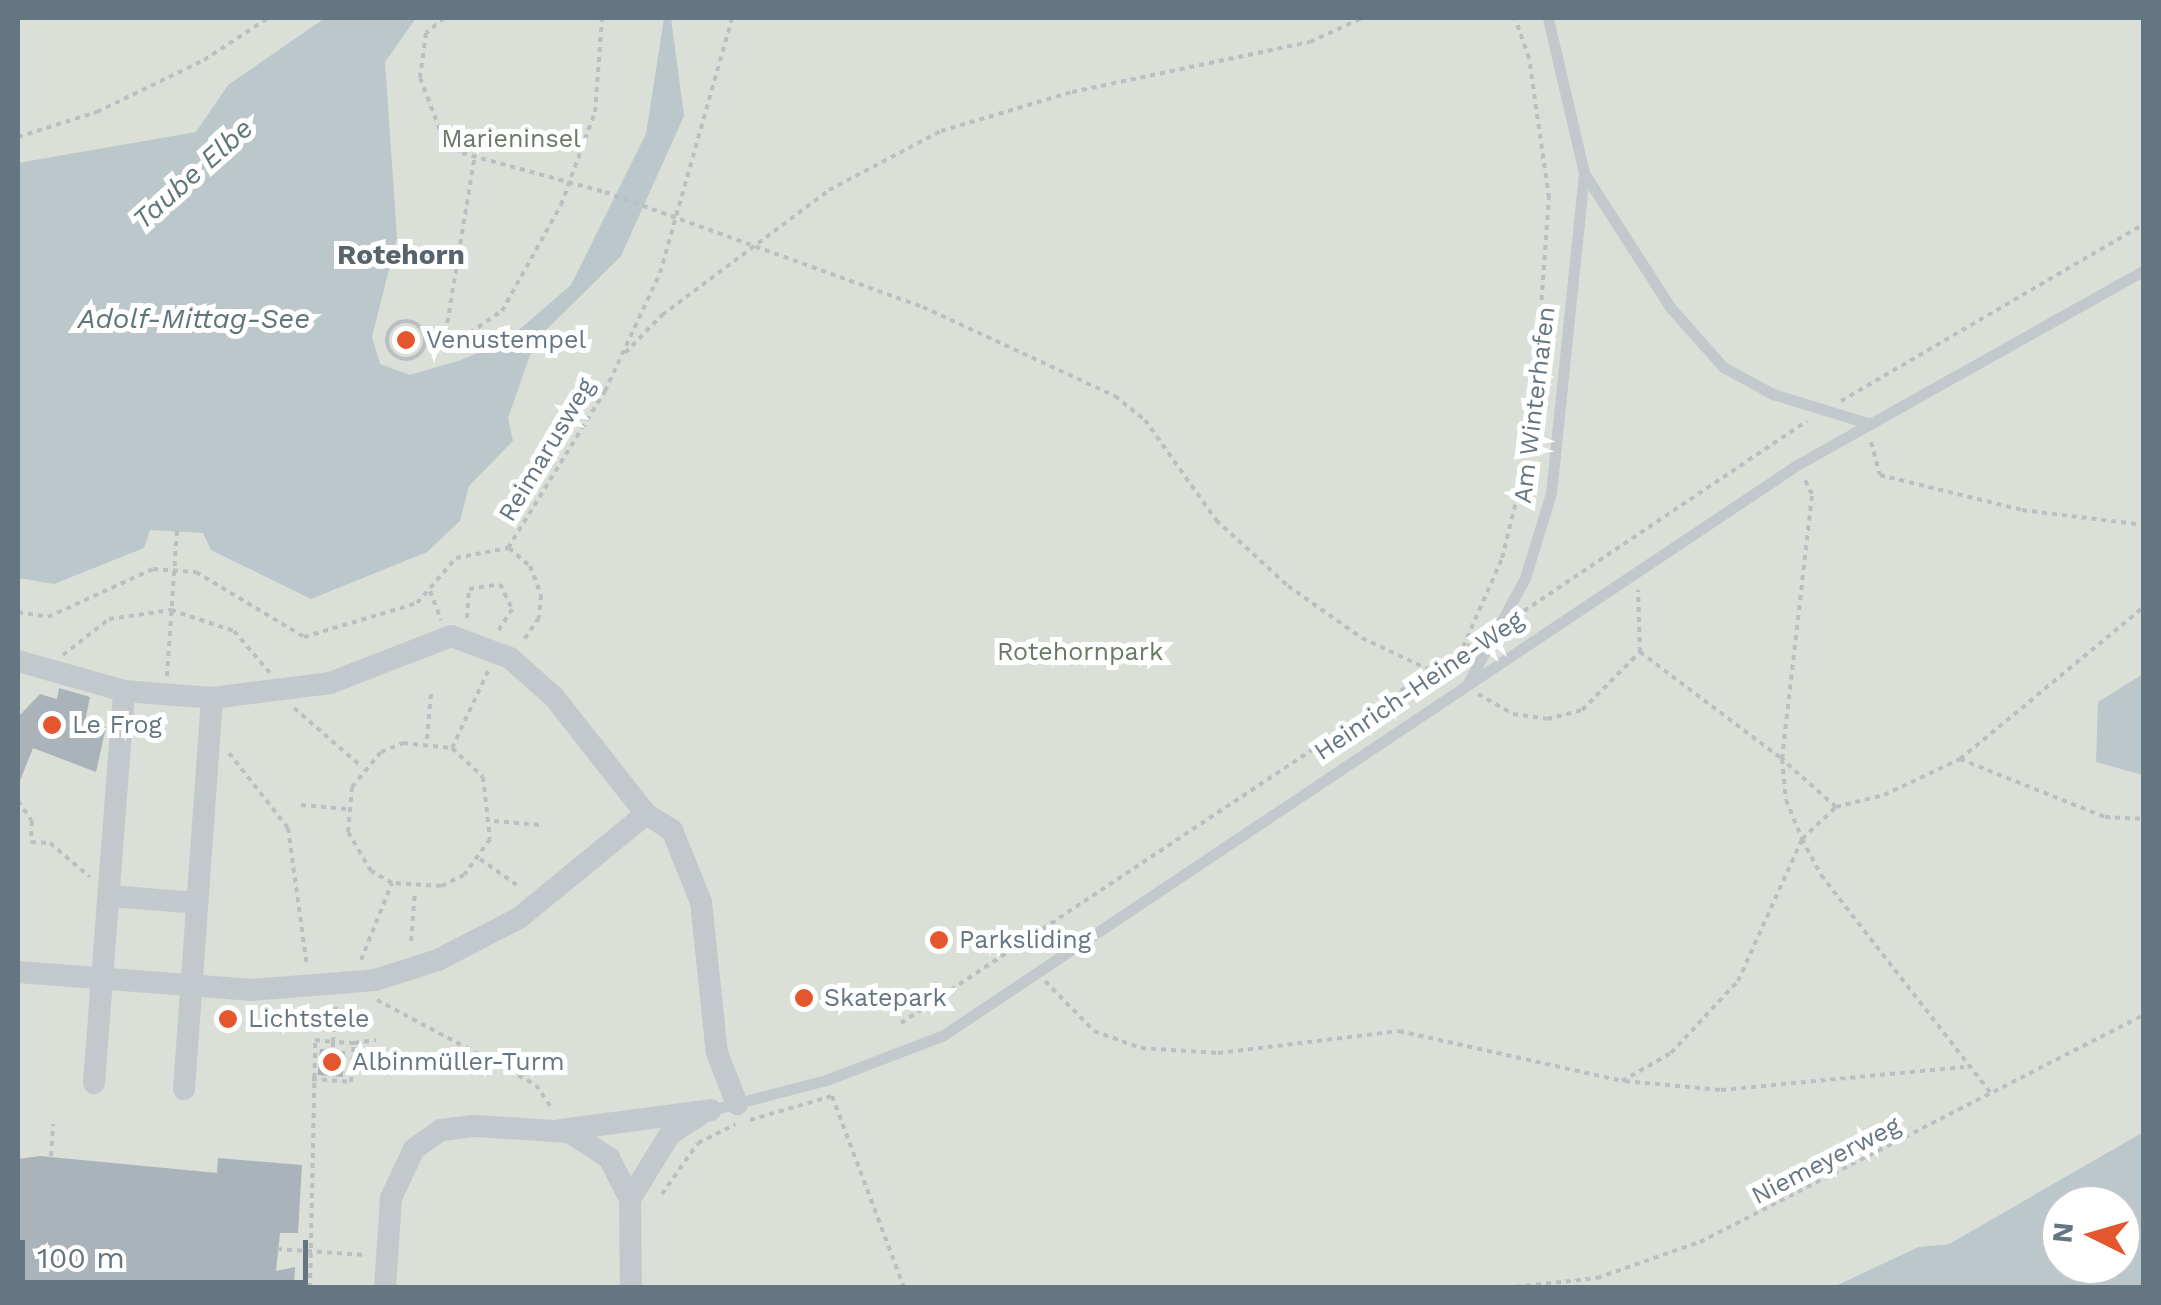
<!DOCTYPE html>
<html>
<head>
<meta charset="utf-8">
<style>
  body { margin:0 }
  #map { position:relative; width:2161px; height:1305px; overflow:hidden; background:#fafaf8; font-family:"Work Sans",sans-serif }
  div>[style] { position:absolute }
  [style*='--x'] { left:calc(var(--x)*1px); top:calc(var(--y)*1px); width:calc(var(--w)*1px); rotate:calc(var(--a)*1deg) }
  .green>* { inset:0; background:#dadfd7 }
  .water>* { inset:0; background:#bbc7cb }
  .building>* { inset:0; background:#aab3b9; transform-origin:0 0 }
  .path>* { height:4px; margin-top:-2px; transform-origin:0; background:repeating-linear-gradient(90deg,#bbbfc2 0 5px,transparent 0 10px) }
  .path>.ring { margin:-2px; padding:0; box-sizing:content-box; background:none; border:4px solid #bbbfc2; border-radius:50% }
  .lane>* { height:11px; margin:-5.5px; padding:0 5.5px; transform-origin:5.5px; border-radius:5.5px; background:#c3c8cc }
  .street>* { height:22px; margin:-11px; padding:0 11px; transform-origin:11px; border-radius:11px; background:#c3c8cc }
  .dots>* { width:28px; height:28px; translate:-50% -50%; box-sizing:border-box; border:5px solid #fff; border-radius:50% }
  span { translate:-50% -50%; white-space:nowrap; text-align:center; line-height:1.15; -webkit-text-stroke:10px #fff; paint-order:stroke }
  .park-label { font-size:25px; color:#687a64 }
  .poi-label { font-size:25px; color:#657683 }
  .left { translate:0 -50%; text-align:left }
  .street-label { font-size:25px; color:#657683 }
  .water-label { font-size:28px; color:#60757c; font-style:italic }
  .neighbourhood-label { font-size:28px; color:#57646e; font-weight:700 }
  .frame { position:absolute; inset:0; border:20px solid #657683; pointer-events:none }
  .north { position:absolute; left:2041px; top:1185px; width:100px; height:100px; box-sizing:border-box; background:#fff; border:2px solid #c1c8cd; border-radius:50%; rotate:275deg; font-size:28px; font-weight:700; line-height:40px; text-align:center; color:#657683 }
  .north::after { content:''; display:block; margin:auto; width:35px; height:45px; background:#e4572e; clip-path:polygon(50% 0,100% 100%,50% 72%,0 100%) }
  .scale { position:absolute; left:20px; top:1240px; width:288px; height:45px; box-sizing:border-box; border:5px solid #657683; border-top:0; padding-left:12px; font-size:30px; line-height:35px; white-space:nowrap; color:#657683; -webkit-text-stroke:8px #fff; paint-order:stroke }
</style>
</head>
<body>
<div id="map">
  <div class="green">
    <i style="clip-path:polygon(18px 18px,2143px 18px,2143px 1132px,1949px 1244px,1918px 1247px,1833px 1287px,18px 1287px)"></i>
  </div>
  <div class="water">
    <i style="clip-path:polygon(325px 18px,416px 18px,385px 62px,397px 238px,372px 337px,380px 364px,410px 375px,461px 360px,506px 341px,571px 285px,646px 134px,664px 18px,671px 18px,684px 116px,621px 256px,535px 341px,508px 418px,513px 441px,469px 486px,460px 521px,427px 552px,311px 599px,211px 550px,203px 533px,150px 530px,144px 548px,54px 584px,18px 578px,18px 163px,196px 132px,228px 85px)"></i>
    <i style="clip-path:polygon(2143px 674px,2143px 775px,2096px 762px,2098px 702px)"></i>
    <i style="clip-path:polygon(evenodd,2143px 1132px,2143px 1287px,1833px 1287px,1918px 1247px,1949px 1244px,2143px 1132px,2061px 1205px,2121px 1205px,2121px 1265px,2061px 1265px,2061px 1205px)"></i>
  </div>
  <div class="building">
    <i style="clip-path:polygon(59px 688px,90px 697px,85px 721px,106px 727px,96px 772px,33px 748px,18px 786px,18px 717px,40px 694px,57px 699px)"></i>
    <i style="left:320px;top:1049px;width:25px;height:26px;rotate:5deg"></i>
    <i style="clip-path:polygon(40px 1156px,217px 1173px,218px 1158px,302px 1165px,298px 1233px,280px 1233px,276px 1271px,295px 1267px,294px 1288px,18px 1288px,18px 1159px)"></i>
  </div>
  <div class="path">
    <i style="--x:444;--y:18;--w:23;--a:140"></i>
    <i style="--x:426;--y:33;--w:45;--a:97.6"></i>
    <i style="--x:420;--y:78;--w:61;--a:68.9"></i>
    <i style="--x:442;--y:135;--w:27;--a:42"></i>
    <i style="--x:462;--y:153;--w:148;--a:15.3"></i>
    <i style="--x:605;--y:192;--w:338;--a:19.9"></i>
    <i style="--x:923;--y:307;--w:212;--a:24.9"></i>
    <i style="--x:1115;--y:396;--w:38;--a:39"></i>
    <i style="--x:1145;--y:420;--w:123;--a:54.6"></i>
    <i style="--x:1216;--y:520;--w:98;--a:42.5"></i>
    <i style="--x:1288;--y:586;--w:90;--a:35.1"></i>
    <i style="--x:1362;--y:638;--w:94;--a:25.2"></i>
    <i style="--x:472;--y:18;--w:25;--a:0"></i>
    <i style="--x:18;--y:137;--w:83;--a:-17.6"></i>
    <i style="--x:97;--y:112;--w:119;--a:-25.9"></i>
    <i style="--x:204;--y:60;--w:77;--a:-33.3"></i>
    <i style="--x:474;--y:160;--w:179;--a:99.3"></i>
    <i style="--x:445;--y:337;--w:25;--a:-9"></i>
    <i style="--x:470;--y:333;--w:39;--a:-35"></i>
    <i style="--x:502;--y:311;--w:121;--a:-60.9"></i>
    <i style="--x:561;--y:205;--w:99;--a:-69.9"></i>
    <i style="--x:595;--y:112;--w:94;--a:-85.7"></i>
    <i class="ring" style="left:387px;top:321px;width:34px;height:34px"></i>
    <i style="--x:426;--y:341;--w:19;--a:-12"></i>
    <i style="--x:625;--y:353;--w:53;--a:-45.8"></i>
    <i style="--x:662;--y:315;--w:209;--a:-36.8"></i>
    <i style="--x:829;--y:190;--w:127;--a:-27.8"></i>
    <i style="--x:941;--y:131;--w:137;--a:-16.6"></i>
    <i style="--x:1072;--y:92;--w:243;--a:-11.9"></i>
    <i style="--x:1310;--y:42;--w:57;--a:-24.8"></i>
    <i style="--x:1841;--y:401;--w:351;--a:-30.3"></i>
    <i style="--x:1871;--y:442;--w:34;--a:75"></i>
    <i style="--x:1880;--y:475;--w:146;--a:13.8"></i>
    <i style="--x:2022;--y:510;--w:123;--a:7"></i>
    <i style="--x:509;--y:548;--w:28;--a:41"></i>
    <i style="--x:530;--y:566;--w:31;--a:69"></i>
    <i style="--x:541;--y:595;--w:23;--a:95"></i>
    <i style="--x:539;--y:618;--w:28;--a:125"></i>
    <i style="--x:430;--y:591;--w:31;--a:69"></i>
    <i style="--x:1524;--y:611;--w:341;--a:-33.9"></i>
    <i style="--x:18;--y:612;--w:30;--a:9"></i>
    <i style="--x:48;--y:617;--w:115;--a:-24.6"></i>
    <i style="--x:153;--y:569;--w:43;--a:4"></i>
    <i style="--x:196;--y:572;--w:126;--a:31"></i>
    <i style="--x:304;--y:637;--w:118;--a:-16.7"></i>
    <i style="--x:417;--y:603;--w:60;--a:-49.1"></i>
    <i style="--x:456;--y:558;--w:53;--a:-10.9"></i>
    <i style="--x:508;--y:548;--w:185;--a:-58.3"></i>
    <i style="--x:605;--y:391;--w:130;--a:-65"></i>
    <i style="--x:660;--y:273;--w:265;--a:-74.2"></i>
    <i style="--x:467;--y:618;--w:29;--a:-86"></i>
    <i style="--x:469;--y:589;--w:31;--a:-9"></i>
    <i style="--x:500;--y:584;--w:28;--a:64"></i>
    <i style="--x:512;--y:609;--w:28;--a:122"></i>
    <i style="--x:1463;--y:647;--w:97;--a:-66.3"></i>
    <i style="--x:1502;--y:558;--w:83;--a:-76.1"></i>
    <i style="--x:1522;--y:477;--w:128;--a:-82.8"></i>
    <i style="--x:1538;--y:350;--w:152;--a:-85.9"></i>
    <i style="--x:1549;--y:198;--w:141;--a:-98.1"></i>
    <i style="--x:1529;--y:58;--w:42;--a:-109.3"></i>
    <i style="--x:1640;--y:652;--w:178;--a:37"></i>
    <i style="--x:1782;--y:759;--w:41;--a:84.4"></i>
    <i style="--x:1786;--y:800;--w:42;--a:67.7"></i>
    <i style="--x:1802;--y:839;--w:47;--a:-43.3"></i>
    <i style="--x:1836;--y:807;--w:72;--a:-138.4"></i>
    <i style="--x:1782;--y:759;--w:267;--a:-83.5"></i>
    <i style="--x:1812;--y:494;--w:18;--a:-117"></i>
    <i style="--x:63;--y:655;--w:58;--a:-38"></i>
    <i style="--x:109;--y:619;--w:63;--a:-8.3"></i>
    <i style="--x:171;--y:610;--w:66;--a:18.4"></i>
    <i style="--x:234;--y:631;--w:55;--a:49.4"></i>
    <i style="--x:167;--y:676;--w:146;--a:-86.1"></i>
    <i style="--x:1478;--y:694;--w:40;--a:29.7"></i>
    <i style="--x:1513;--y:714;--w:34;--a:8"></i>
    <i style="--x:1547;--y:719;--w:36;--a:-14"></i>
    <i style="--x:1582;--y:710;--w:82;--a:-45"></i>
    <i style="--x:1640;--y:652;--w:62;--a:-91.8"></i>
    <i style="--x:294;--y:708;--w:90;--a:40.9"></i>
    <i style="--x:427;--y:739;--w:45;--a:-84.9"></i>
    <i style="--x:452;--y:748;--w:85;--a:-64.9"></i>
    <i style="--x:229;--y:753;--w:95;--a:51.8"></i>
    <i style="--x:288;--y:828;--w:139;--a:82.2"></i>
    <i style="--x:1960;--y:759;--w:156;--a:21.8"></i>
    <i style="--x:2105;--y:817;--w:39;--a:3"></i>
    <i style="--x:18;--y:801;--w:24;--a:55"></i>
    <i style="--x:32;--y:821;--w:21;--a:93"></i>
    <i style="--x:31;--y:842;--w:19;--a:3"></i>
    <i style="--x:50;--y:843;--w:52;--a:40.4"></i>
    <i style="--x:301;--y:805;--w:46;--a:5"></i>
    <i style="--x:1836;--y:807;--w:49;--a:-14"></i>
    <i style="--x:1884;--y:795;--w:84;--a:-25.3"></i>
    <i style="--x:1960;--y:759;--w:239;--a:-39.6"></i>
    <i style="--x:494;--y:821;--w:48;--a:4.8"></i>
    <i style="--x:1802;--y:839;--w:41;--a:62.2"></i>
    <i style="--x:1821;--y:875;--w:280;--a:52.1"></i>
    <i style="--x:480;--y:859;--w:50;--a:35.3"></i>
    <i style="--x:411;--y:941;--w:50;--a:-85.4"></i>
    <i style="--x:361;--y:960;--w:83;--a:-68.1"></i>
    <i style="--x:392;--y:883;--w:24;--a:-150"></i>
    <i style="--x:371;--y:871;--w:45;--a:-120.5"></i>
    <i style="--x:348;--y:832;--w:45;--a:-84.9"></i>
    <i style="--x:352;--y:787;--w:45;--a:-50.4"></i>
    <i style="--x:381;--y:752;--w:24;--a:-22"></i>
    <i style="--x:403;--y:743;--w:49;--a:5.8"></i>
    <i style="--x:452;--y:748;--w:42;--a:43.1"></i>
    <i style="--x:483;--y:777;--w:62;--a:83.6"></i>
    <i style="--x:490;--y:839;--w:44;--a:125.8"></i>
    <i style="--x:464;--y:875;--w:25;--a:154"></i>
    <i style="--x:441;--y:886;--w:49;--a:-176.5"></i>
    <i style="--x:1045;--y:981;--w:70;--a:45.6"></i>
    <i style="--x:1094;--y:1031;--w:50;--a:19.9"></i>
    <i style="--x:1141;--y:1048;--w:77;--a:3.7"></i>
    <i style="--x:1218;--y:1053;--w:182;--a:-6.9"></i>
    <i style="--x:1399;--y:1031;--w:229;--a:12.6"></i>
    <i style="--x:1622;--y:1081;--w:56;--a:-29.7"></i>
    <i style="--x:1671;--y:1053;--w:98;--a:-47.1"></i>
    <i style="--x:1738;--y:981;--w:156;--a:-65.7"></i>
    <i style="--x:377;--y:1000;--w:180;--a:28.1"></i>
    <i style="--x:536;--y:1085;--w:29;--a:56"></i>
    <i style="--x:901;--y:1023;--w:683;--a:-33.6"></i>
    <i style="--x:354;--y:1043;--w:22;--a:-8"></i>
    <i style="--x:312;--y:1079;--w:39;--a:4"></i>
    <i style="--x:351;--y:1082;--w:39;--a:-86"></i>
    <i style="--x:354;--y:1043;--w:21;--a:-177"></i>
    <i style="--x:333;--y:1042;--w:8;--a:90"></i>
    <i style="--x:1625;--y:1081;--w:96;--a:5.4"></i>
    <i style="--x:1721;--y:1090;--w:244;--a:-5.4"></i>
    <i style="--x:832;--y:1096;--w:205;--a:69.4"></i>
    <i style="--x:750;--y:1120;--w:85;--a:-16.3"></i>
    <i style="--x:51;--y:1156;--w:32;--a:-86"></i>
    <i style="--x:662;--y:1194;--w:62;--a:-54.8"></i>
    <i style="--x:698;--y:1143;--w:42;--a:-26.6"></i>
    <i style="--x:277;--y:1249;--w:89;--a:3.9"></i>
    <i style="--x:310;--y:1288;--w:248;--a:-88.8"></i>
    <i style="--x:315;--y:1040;--w:18;--a:6"></i>
    <i style="--x:333;--y:1042;--w:39;--a:-86"></i>
    <i style="--x:1506;--y:1288;--w:92;--a:-6.3"></i>
    <i style="--x:1597;--y:1278;--w:109;--a:-19.3"></i>
    <i style="--x:1700;--y:1242;--w:499;--a:-27.1"></i>
  </div>
  <div class="lane">
    <i style="--x:1584;--y:173;--w:159;--a:57.3"></i>
    <i style="--x:1670;--y:307;--w:80;--a:48.5"></i>
    <i style="--x:1723;--y:367;--w:57;--a:28.4"></i>
    <i style="--x:1773;--y:394;--w:98;--a:17.1"></i>
    <i style="--x:1468;--y:683;--w:119;--a:-61.5"></i>
    <i style="--x:1525;--y:578;--w:89;--a:-73"></i>
    <i style="--x:1551;--y:493;--w:322;--a:-84.1"></i>
    <i style="--x:1584;--y:173;--w:159;--a:-103.1"></i>
    <i style="--x:711;--y:1110;--w:119;--a:-14.6"></i>
    <i style="--x:826;--y:1080;--w:124;--a:-20.8"></i>
    <i style="--x:942;--y:1036;--w:1028;--a:-33.74"></i>
    <i style="--x:1797;--y:465;--w:398;--a:-29.3"></i>
  </div>
  <div class="street">
    <i style="--x:18;--y:661;--w:110;--a:15.8"></i>
    <i style="--x:124;--y:691;--w:88;--a:4.5"></i>
    <i style="--x:212;--y:698;--w:119;--a:-7.2"></i>
    <i style="--x:330;--y:683;--w:130;--a:-21.2"></i>
    <i style="--x:451;--y:636;--w:63;--a:20.4"></i>
    <i style="--x:510;--y:658;--w:59;--a:41.6"></i>
    <i style="--x:554;--y:697;--w:149;--a:51.8"></i>
    <i style="--x:646;--y:814;--w:31;--a:32"></i>
    <i style="--x:672;--y:830;--w:78;--a:68.1"></i>
    <i style="--x:701;--y:902;--w:152;--a:84"></i>
    <i style="--x:717;--y:1053;--w:55;--a:68.6"></i>
    <i style="--x:109;--y:896;--w:88;--a:4.5"></i>
    <i style="--x:18;--y:972;--w:235;--a:4.4"></i>
    <i style="--x:252;--y:990;--w:123;--a:-4.6"></i>
    <i style="--x:375;--y:980;--w:66;--a:-17.6"></i>
    <i style="--x:438;--y:960;--w:91;--a:-27.4"></i>
    <i style="--x:519;--y:918;--w:164;--a:-39.3"></i>
    <i style="--x:94;--y:1083;--w:393;--a:-85.6"></i>
    <i style="--x:184;--y:1089;--w:392;--a:-85.9"></i>
    <i style="--x:561;--y:1130;--w:151;--a:-7.6"></i>
    <i style="--x:630;--y:1199;--w:76;--a:-58.4"></i>
    <i style="--x:670;--y:1134;--w:35;--a:-33"></i>
    <i style="--x:385;--y:1288;--w:90;--a:-86.2"></i>
    <i style="--x:391;--y:1198;--w:54;--a:-64.9"></i>
    <i style="--x:414;--y:1149;--w:33;--a:-35"></i>
    <i style="--x:441;--y:1130;--w:35;--a:-7"></i>
    <i style="--x:476;--y:1126;--w:93;--a:3.7"></i>
    <i style="--x:569;--y:1132;--w:48;--a:33"></i>
    <i style="--x:609;--y:1158;--w:46;--a:62.9"></i>
    <i style="--x:630;--y:1199;--w:89;--a:89.4"></i>
  </div>
  <div class="dots">
    <i style="left:406px;top:340px;background:#e4572e"></i>
    <i style="left:52px;top:725px;background:#e4572e"></i>
    <i style="left:939px;top:940px;background:#e4572e"></i>
    <i style="left:804px;top:998px;background:#e4572e"></i>
    <i style="left:228px;top:1019px;background:#e4572e"></i>
    <i style="left:332px;top:1062px;background:#e4572e"></i>
  </div>
  <div class="park-label">
    <span style="left:511px;top:139px">Marieninsel</span>
    <span style="left:1080px;top:652px">Rotehornpark</span>
  </div>
  <div class="poi-label">
    <span class="left" style="left:426px;top:340px">Venustempel</span>
    <span class="left" style="left:72px;top:725px">Le Frog</span>
    <span class="left" style="left:959px;top:940px">Parksliding</span>
    <span class="left" style="left:824px;top:998px">Skatepark</span>
    <span class="left" style="left:248px;top:1019px">Lichtstele</span>
    <span class="left" style="left:352px;top:1062px">Albinmüller-Turm</span>
  </div>
  <div class="street-label">
    <span style="left:1535px;top:405px;rotate:-83deg">Am Winterhafen</span>
    <span style="left:547px;top:450px;rotate:-59deg">Reimarusweg</span>
    <span style="left:1419px;top:686px;rotate:-34deg">Heinrich-Heine-Weg</span>
    <span style="left:1826px;top:1161px;rotate:-27deg">Niemeyerweg</span>
  </div>
  <div class="water-label">
    <span style="left:193px;top:174px;rotate:-42deg">Taube Elbe</span>
    <span style="left:194px;top:319px">Adolf-Mittag-See</span>
  </div>
  <div class="neighbourhood-label">
    <span style="left:401px;top:255px">Rotehorn</span>
  </div>
  <div class="frame"></div>
  <div class="north">N</div>
  <div class="scale">100 m</div>
</div>
</body>
</html>
